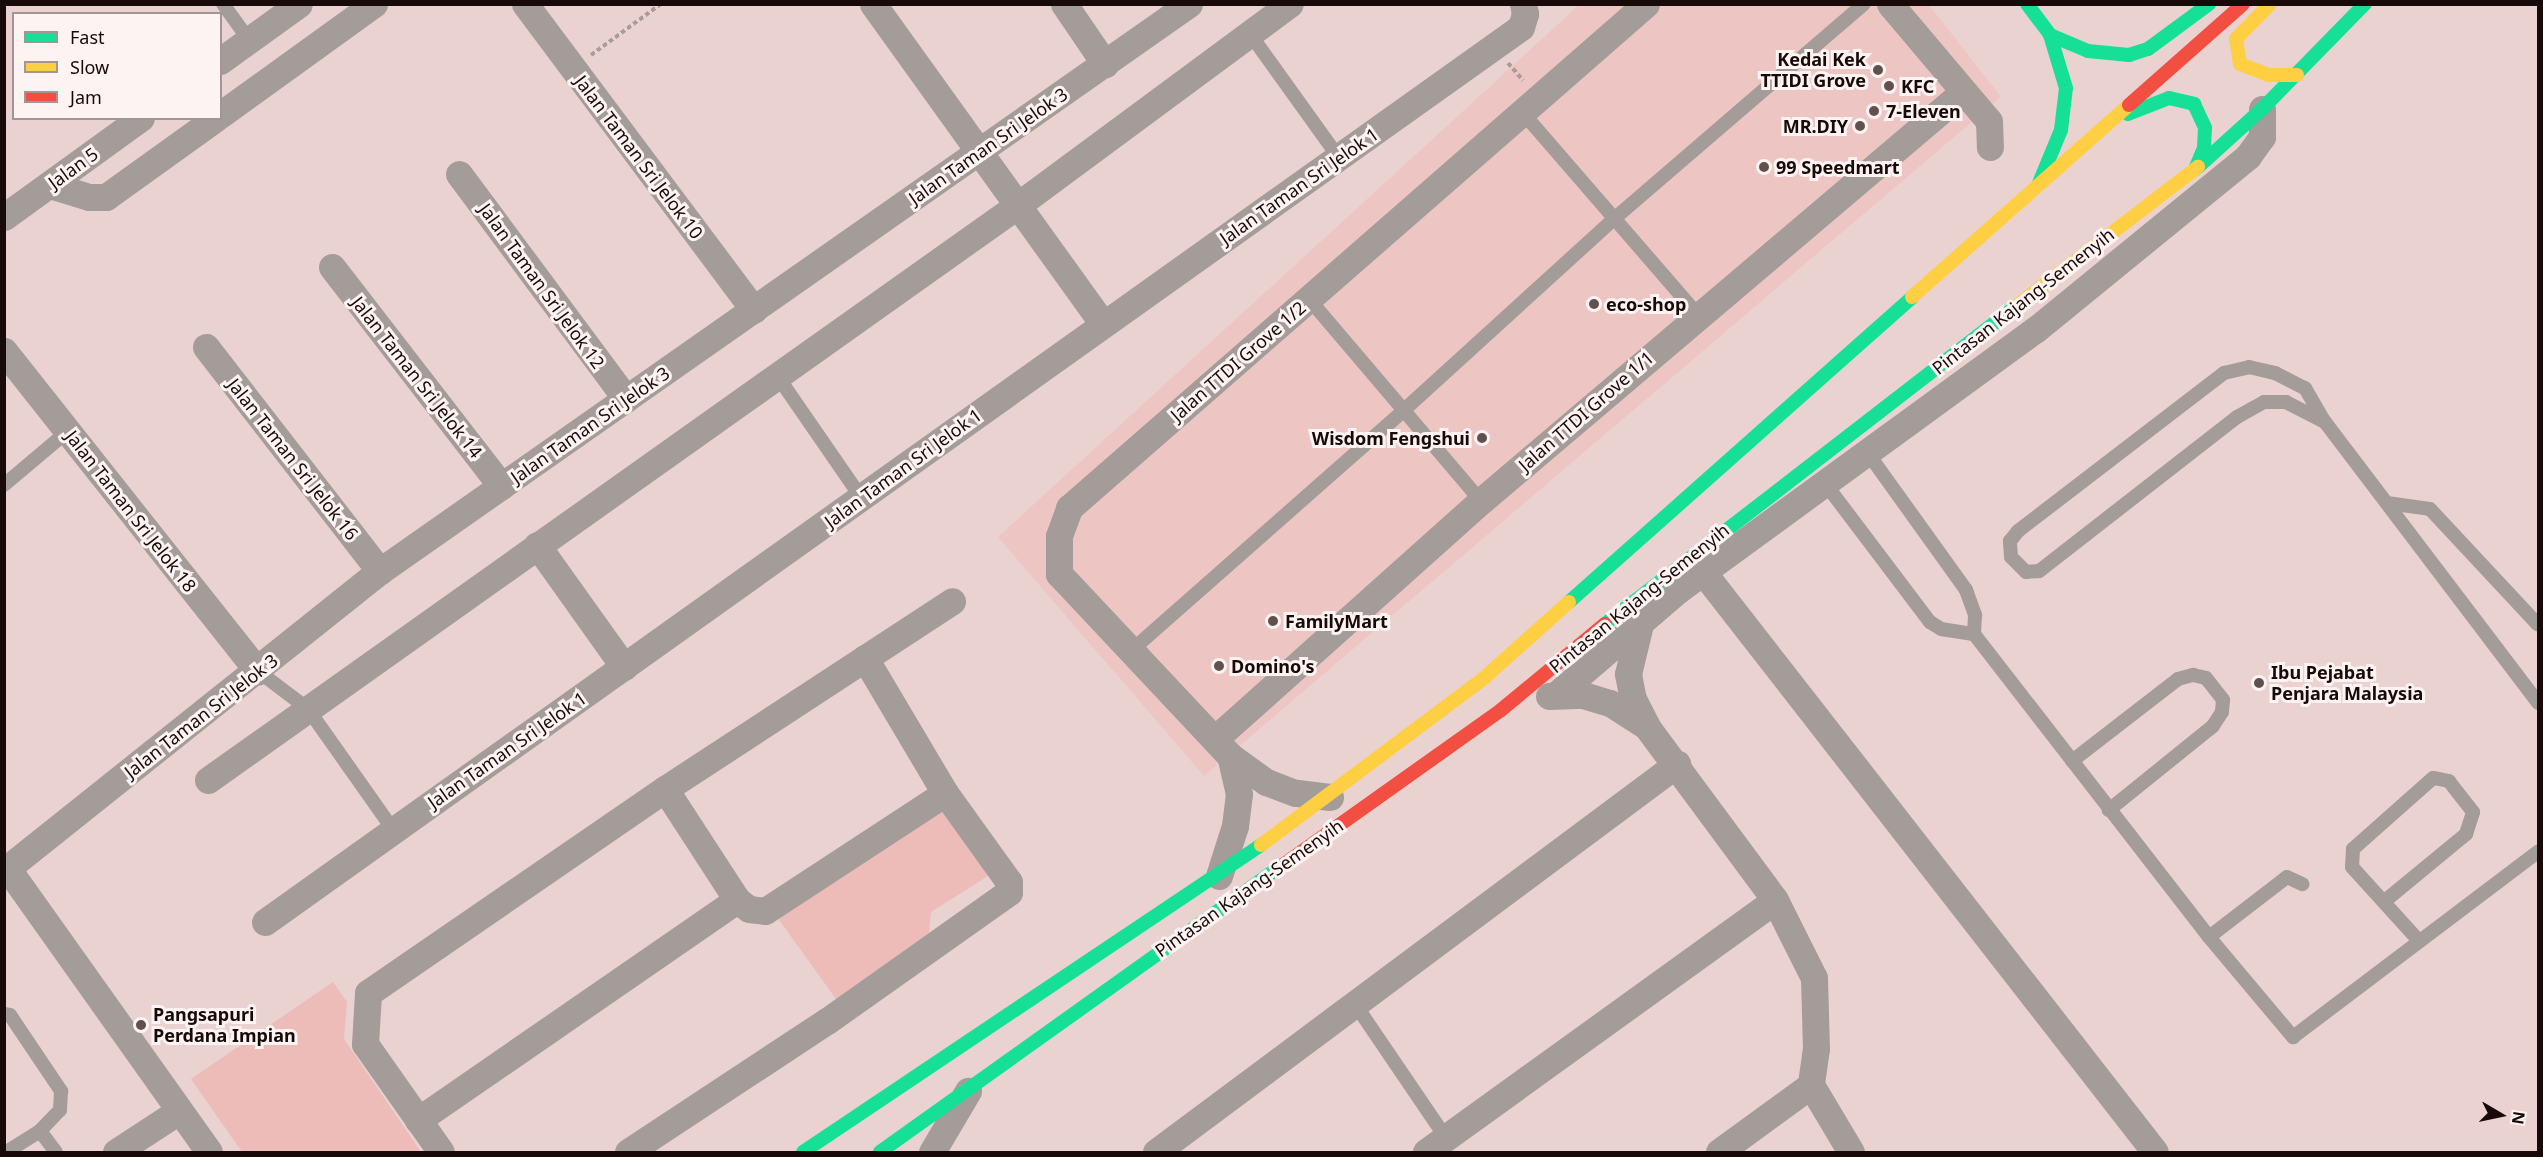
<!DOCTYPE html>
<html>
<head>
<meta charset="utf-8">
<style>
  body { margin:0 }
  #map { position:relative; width:2543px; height:1157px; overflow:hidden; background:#ead2d0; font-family:"Noto Sans",sans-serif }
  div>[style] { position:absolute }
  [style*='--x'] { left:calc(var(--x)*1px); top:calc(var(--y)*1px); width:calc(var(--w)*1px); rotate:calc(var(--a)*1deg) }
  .built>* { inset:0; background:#edc6c4 }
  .green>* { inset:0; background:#edbbb8 }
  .path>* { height:4px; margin-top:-2px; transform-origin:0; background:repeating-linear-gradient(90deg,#a79c9a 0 4.5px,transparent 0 7.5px) }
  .lane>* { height:14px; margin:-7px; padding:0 7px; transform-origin:7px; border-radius:7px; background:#a39c99 }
  .street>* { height:27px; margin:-13.5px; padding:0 13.5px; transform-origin:13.5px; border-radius:13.5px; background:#a39c99 }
  .fast>* { height:14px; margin:-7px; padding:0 7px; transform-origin:7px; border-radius:7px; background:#16e098 }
  .slow>* { height:14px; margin:-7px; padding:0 7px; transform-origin:7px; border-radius:7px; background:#ffcf43 }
  .jam>* { height:14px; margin:-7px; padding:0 7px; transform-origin:7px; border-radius:7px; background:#f24e42 }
  .dots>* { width:16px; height:16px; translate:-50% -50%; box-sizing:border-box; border:3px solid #fcf3f2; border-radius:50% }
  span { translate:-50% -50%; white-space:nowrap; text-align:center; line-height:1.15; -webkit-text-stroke:6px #fcf3f2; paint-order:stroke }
  .poi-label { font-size:18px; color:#180a09; font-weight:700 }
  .right { translate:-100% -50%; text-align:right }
  .left { translate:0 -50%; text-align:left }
  .street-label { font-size:18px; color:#180a09 }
  .frame { position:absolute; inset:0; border:6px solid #180a09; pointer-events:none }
  .legend { position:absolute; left:12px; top:12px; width:210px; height:108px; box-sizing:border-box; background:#fcf3f2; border:2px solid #a19695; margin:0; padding:8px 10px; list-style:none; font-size:18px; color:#180a09 }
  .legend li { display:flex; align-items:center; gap:12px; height:30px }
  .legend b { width:30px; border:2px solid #a19695 }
  .north { position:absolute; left:2471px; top:1085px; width:60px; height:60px; -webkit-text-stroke:4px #fcf3f2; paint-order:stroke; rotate:99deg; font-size:16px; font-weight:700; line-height:24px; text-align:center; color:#180a09 }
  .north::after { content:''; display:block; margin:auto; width:21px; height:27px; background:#180a09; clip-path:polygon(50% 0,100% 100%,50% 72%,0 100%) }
</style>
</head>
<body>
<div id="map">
  <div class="built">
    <i style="clip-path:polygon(1579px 5px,1929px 5px,2001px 97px,1204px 776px,998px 537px)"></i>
  </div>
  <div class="green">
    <i style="clip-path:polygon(943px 801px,996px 871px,931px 912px,929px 933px,836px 999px,777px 917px)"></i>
    <i style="clip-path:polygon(333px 982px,347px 1002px,344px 1039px,421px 1152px,242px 1152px,191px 1079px)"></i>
  </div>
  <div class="path">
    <i style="--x:591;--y:55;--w:87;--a:-36.1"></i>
    <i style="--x:1508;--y:63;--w:23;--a:49"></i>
  </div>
  <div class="lane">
    <i style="--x:223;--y:4;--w:44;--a:54.2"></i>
    <i style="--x:1250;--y:34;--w:153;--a:54.3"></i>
    <i style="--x:1523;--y:113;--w:267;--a:49.1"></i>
    <i style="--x:1309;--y:299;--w:265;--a:49.6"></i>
    <i style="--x:776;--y:374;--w:150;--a:55.4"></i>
    <i style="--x:2325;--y:422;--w:44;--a:-152.9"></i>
    <i style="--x:2286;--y:402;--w:22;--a:180"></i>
    <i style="--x:2264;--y:402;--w:31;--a:151"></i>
    <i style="--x:2237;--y:417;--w:251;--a:142.1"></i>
    <i style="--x:2039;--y:571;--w:13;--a:176"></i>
    <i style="--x:2026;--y:572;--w:21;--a:-135"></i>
    <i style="--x:2011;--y:557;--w:16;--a:-94"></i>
    <i style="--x:2010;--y:541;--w:13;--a:-51"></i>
    <i style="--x:2018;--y:531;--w:260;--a:-37.5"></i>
    <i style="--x:2224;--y:373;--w:26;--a:-13"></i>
    <i style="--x:2249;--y:367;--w:27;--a:13"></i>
    <i style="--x:2275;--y:373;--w:34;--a:27"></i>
    <i style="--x:2305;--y:388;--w:39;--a:60"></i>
    <i style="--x:2325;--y:422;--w:353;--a:52.8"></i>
    <i style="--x:1867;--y:452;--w:170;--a:54.3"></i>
    <i style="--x:1966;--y:590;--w:27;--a:70"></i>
    <i style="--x:1975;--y:615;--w:19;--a:93"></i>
    <i style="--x:1974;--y:634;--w:383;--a:52.2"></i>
    <i style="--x:2209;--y:937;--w:131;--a:50"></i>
    <i style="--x:2293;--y:1037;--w:307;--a:-37.1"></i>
    <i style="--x:1824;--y:482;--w:176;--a:52.9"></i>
    <i style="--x:1930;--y:622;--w:13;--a:32"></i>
    <i style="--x:1941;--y:629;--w:33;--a:9"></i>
    <i style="--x:4;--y:485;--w:84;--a:-40.2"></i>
    <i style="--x:2387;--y:503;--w:43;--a:7.9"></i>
    <i style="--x:2430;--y:509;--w:158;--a:47"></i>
    <i style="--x:1132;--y:650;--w:363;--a:-41.4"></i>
    <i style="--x:1404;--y:410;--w:285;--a:-42.3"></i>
    <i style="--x:1615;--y:218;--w:328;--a:-40.7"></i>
    <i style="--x:258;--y:671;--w:63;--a:37.2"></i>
    <i style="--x:308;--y:709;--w:149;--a:54.8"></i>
    <i style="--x:2072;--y:761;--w:134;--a:-37.7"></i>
    <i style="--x:2178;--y:679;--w:16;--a:-15"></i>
    <i style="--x:2193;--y:675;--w:13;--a:13"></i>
    <i style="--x:2206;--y:678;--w:28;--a:52"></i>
    <i style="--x:2223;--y:700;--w:12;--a:95"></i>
    <i style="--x:2222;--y:712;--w:17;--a:123"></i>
    <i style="--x:2213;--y:726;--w:134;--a:141.1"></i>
    <i style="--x:2386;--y:900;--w:104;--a:-39.5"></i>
    <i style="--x:2466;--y:834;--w:23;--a:-72"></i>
    <i style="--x:2473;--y:812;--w:39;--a:-128"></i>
    <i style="--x:2449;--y:781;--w:16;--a:-169"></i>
    <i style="--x:2433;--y:778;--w:107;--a:138.4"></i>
    <i style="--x:2353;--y:849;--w:18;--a:93"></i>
    <i style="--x:2352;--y:867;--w:100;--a:47.8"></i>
    <i style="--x:2209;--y:937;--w:98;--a:-37.6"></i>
    <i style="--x:2287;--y:877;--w:17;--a:25"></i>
    <i style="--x:1355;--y:1004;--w:162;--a:55.8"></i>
    <i style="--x:4;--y:1014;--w:6;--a:9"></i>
    <i style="--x:10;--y:1015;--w:92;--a:56.1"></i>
    <i style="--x:61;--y:1091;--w:19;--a:93"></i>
    <i style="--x:60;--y:1110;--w:29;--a:134"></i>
    <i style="--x:40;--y:1131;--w:39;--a:148"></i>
    <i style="--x:40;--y:1131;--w:26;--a:53"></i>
  </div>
  <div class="street">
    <i style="--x:525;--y:4;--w:382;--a:53.2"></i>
    <i style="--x:873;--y:4;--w:394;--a:54.3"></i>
    <i style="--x:1064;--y:4;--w:73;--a:55.7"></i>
    <i style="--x:1890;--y:4;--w:153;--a:49.8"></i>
    <i style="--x:1989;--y:121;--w:26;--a:88"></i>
    <i style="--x:220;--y:61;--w:97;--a:-35.8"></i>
    <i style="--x:220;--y:115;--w:190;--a:-35.8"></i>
    <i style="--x:459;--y:174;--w:280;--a:53.4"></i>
    <i style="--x:50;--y:185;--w:41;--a:17.1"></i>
    <i style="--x:89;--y:197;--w:17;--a:0"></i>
    <i style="--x:106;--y:197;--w:135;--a:-35.7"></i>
    <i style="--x:4;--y:217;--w:169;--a:-35.9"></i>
    <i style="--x:332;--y:267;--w:277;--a:52.3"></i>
    <i style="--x:206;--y:347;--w:284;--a:52.2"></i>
    <i style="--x:4;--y:351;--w:409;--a:51.6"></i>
    <i style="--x:537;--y:545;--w:150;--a:54.5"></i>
    <i style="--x:1703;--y:572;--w:735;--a:52.07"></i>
    <i style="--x:1640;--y:624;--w:51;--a:103.5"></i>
    <i style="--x:1628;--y:674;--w:25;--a:79"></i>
    <i style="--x:1633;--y:699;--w:31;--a:63"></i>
    <i style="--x:1647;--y:727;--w:215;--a:53.5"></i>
    <i style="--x:1775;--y:900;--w:87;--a:63.4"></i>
    <i style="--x:1814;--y:978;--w:70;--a:88.4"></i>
    <i style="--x:1816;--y:1048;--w:37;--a:98"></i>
    <i style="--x:1557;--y:694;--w:160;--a:-40.7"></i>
    <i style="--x:1678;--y:590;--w:442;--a:-36.1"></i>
    <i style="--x:2035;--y:330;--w:275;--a:-39.2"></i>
    <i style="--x:2248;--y:156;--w:24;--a:-54"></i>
    <i style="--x:2262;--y:137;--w:28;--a:-90"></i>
    <i style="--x:1549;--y:696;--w:34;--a:-2"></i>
    <i style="--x:1583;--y:695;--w:28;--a:17"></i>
    <i style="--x:1610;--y:703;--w:43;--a:32.6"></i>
    <i style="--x:1217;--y:737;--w:354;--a:-41.8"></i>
    <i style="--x:1481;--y:501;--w:631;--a:-40.31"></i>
    <i style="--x:208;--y:780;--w:993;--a:-35.37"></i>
    <i style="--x:1018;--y:205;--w:338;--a:-36.5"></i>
    <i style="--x:665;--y:789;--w:132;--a:57"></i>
    <i style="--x:1330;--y:797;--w:35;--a:-173"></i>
    <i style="--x:1295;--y:793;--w:31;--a:-159"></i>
    <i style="--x:1266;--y:782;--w:44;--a:-144.2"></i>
    <i style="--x:1230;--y:756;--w:250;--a:-133.2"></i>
    <i style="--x:1059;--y:574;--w:38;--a:-90"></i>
    <i style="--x:1059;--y:536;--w:30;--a:-70"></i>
    <i style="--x:1069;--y:508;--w:766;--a:-41.14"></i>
    <i style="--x:8;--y:869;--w:347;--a:54.6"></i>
    <i style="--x:4;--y:871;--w:481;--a:-38.6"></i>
    <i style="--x:380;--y:571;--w:988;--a:-35.03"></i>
    <i style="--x:1219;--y:876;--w:52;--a:-72.3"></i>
    <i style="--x:1235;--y:826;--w:32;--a:-83"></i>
    <i style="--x:1239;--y:794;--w:39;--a:-103"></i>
    <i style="--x:265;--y:922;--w:1542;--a:-35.47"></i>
    <i style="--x:1521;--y:27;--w:14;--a:-73"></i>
    <i style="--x:1525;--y:14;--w:10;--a:-101"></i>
    <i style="--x:1811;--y:1085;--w:78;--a:59.2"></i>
    <i style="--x:418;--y:1120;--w:388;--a:-34.6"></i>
    <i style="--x:737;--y:900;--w:15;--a:37"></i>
    <i style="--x:749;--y:909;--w:16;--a:7"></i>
    <i style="--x:765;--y:911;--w:215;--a:-33.2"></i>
    <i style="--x:116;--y:1152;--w:75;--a:-33.1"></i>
    <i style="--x:441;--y:1152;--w:132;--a:-125.1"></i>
    <i style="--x:365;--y:1044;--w:51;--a:-86.6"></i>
    <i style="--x:368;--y:993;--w:360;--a:-34.5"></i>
    <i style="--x:665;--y:789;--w:343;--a:-33.2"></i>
    <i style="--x:628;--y:1152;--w:238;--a:-33.4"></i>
    <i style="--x:827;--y:1021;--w:223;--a:-35.3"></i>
    <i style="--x:1009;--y:892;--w:10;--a:-90"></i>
    <i style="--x:1009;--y:882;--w:110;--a:-125.7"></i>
    <i style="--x:945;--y:793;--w:157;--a:-120.7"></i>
    <i style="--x:932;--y:1152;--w:71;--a:-59.5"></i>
    <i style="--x:1156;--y:1152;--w:650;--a:-36.68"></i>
    <i style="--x:1426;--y:1152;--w:430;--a:-35.8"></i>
    <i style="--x:1719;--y:1152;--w:114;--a:-36.1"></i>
  </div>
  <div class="fast">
    <i style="--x:2027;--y:4;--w:39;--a:53"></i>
    <i style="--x:2050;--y:35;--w:55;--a:73.2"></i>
    <i style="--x:2066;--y:88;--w:42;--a:96.8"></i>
    <i style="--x:2061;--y:130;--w:57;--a:112.5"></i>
    <i style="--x:2050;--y:35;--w:41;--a:22.8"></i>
    <i style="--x:2088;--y:51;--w:41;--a:5.6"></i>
    <i style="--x:2129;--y:55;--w:20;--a:-18"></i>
    <i style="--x:2148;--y:49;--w:76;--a:-36.4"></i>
    <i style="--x:2128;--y:114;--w:44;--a:-21.3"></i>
    <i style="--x:2169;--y:98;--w:26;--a:13"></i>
    <i style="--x:2194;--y:104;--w:26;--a:65"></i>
    <i style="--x:2205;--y:128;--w:20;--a:93"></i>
    <i style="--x:2204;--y:148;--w:23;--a:113"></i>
    <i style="--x:2198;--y:167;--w:86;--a:-42.2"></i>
    <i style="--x:2262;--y:109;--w:147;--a:-45.6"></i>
    <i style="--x:1569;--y:602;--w:459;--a:-41.6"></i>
    <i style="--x:1605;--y:624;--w:517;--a:-37.69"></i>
    <i style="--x:803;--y:1152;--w:551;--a:-33.83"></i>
    <i style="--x:880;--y:1152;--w:495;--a:-35.5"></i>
  </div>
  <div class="slow">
    <i style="--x:2270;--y:4;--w:49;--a:134.2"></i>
    <i style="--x:2236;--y:39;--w:25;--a:81"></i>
    <i style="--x:2240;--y:64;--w:30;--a:21"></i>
    <i style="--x:2268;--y:75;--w:29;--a:0"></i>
    <i style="--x:1912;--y:297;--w:290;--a:-41.5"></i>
    <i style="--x:2014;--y:308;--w:232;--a:-37.5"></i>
    <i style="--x:1261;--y:845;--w:279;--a:-36.8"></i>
    <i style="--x:1484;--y:678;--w:114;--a:-41.8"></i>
  </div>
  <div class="jam">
    <i style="--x:2129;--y:105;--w:152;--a:-41.5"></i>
    <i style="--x:1283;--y:865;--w:267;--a:-35.4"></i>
    <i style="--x:1501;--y:710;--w:135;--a:-39.6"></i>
  </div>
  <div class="dots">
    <i style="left:1878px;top:70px;background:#62504f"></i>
    <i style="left:1889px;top:86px;background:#62504f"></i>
    <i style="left:1874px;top:111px;background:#62504f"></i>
    <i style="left:1860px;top:126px;background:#62504f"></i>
    <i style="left:1764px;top:167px;background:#62504f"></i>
    <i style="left:1594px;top:304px;background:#62504f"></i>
    <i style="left:1482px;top:438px;background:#62504f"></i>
    <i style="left:1273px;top:621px;background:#62504f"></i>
    <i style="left:1219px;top:666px;background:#62504f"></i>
    <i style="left:2259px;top:683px;background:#62504f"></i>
    <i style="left:141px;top:1025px;background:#62504f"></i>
  </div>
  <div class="poi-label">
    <span class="right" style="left:1866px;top:70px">Kedai Kek<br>TTIDI Grove</span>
    <span class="left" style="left:1901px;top:86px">KFC</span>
    <span class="left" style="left:1886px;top:111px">7-Eleven</span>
    <span class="right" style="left:1848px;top:126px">MR.DIY</span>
    <span class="left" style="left:1776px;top:167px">99 Speedmart</span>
    <span class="left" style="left:1606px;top:304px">eco-shop</span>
    <span class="right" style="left:1470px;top:438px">Wisdom Fengshui</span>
    <span class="left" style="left:1285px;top:621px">FamilyMart</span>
    <span class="left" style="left:1231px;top:666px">Domino's</span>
    <span class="left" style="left:2271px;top:683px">Ibu Pejabat<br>Penjara Malaysia</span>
    <span class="left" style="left:153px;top:1025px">Pangsapuri<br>Perdana Impian</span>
  </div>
  <div class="street-label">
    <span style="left:988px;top:146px;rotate:-35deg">Jalan Taman Sri Jelok 3</span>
    <span style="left:639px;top:157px;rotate:53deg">Jalan Taman Sri Jelok 10</span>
    <span style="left:73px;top:168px;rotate:-36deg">Jalan 5</span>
    <span style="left:1299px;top:186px;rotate:-35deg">Jalan Taman Sri Jelok 1</span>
    <span style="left:542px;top:286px;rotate:54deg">Jalan Taman Sri Jelok 12</span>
    <span style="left:2023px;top:301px;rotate:-38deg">Pintasan Kajang-Semenyih</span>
    <span style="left:1238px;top:361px;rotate:-41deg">Jalan TTDI Grove 1/2</span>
    <span style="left:417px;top:377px;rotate:52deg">Jalan Taman Sri Jelok 14</span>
    <span style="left:1586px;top:411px;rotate:-41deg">Jalan TTDI Grove 1/1</span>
    <span style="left:590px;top:425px;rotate:-35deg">Jalan Taman Sri Jelok 3</span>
    <span style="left:293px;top:459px;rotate:52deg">Jalan Taman Sri Jelok 16</span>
    <span style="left:903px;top:468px;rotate:-36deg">Jalan Taman Sri Jelok 1</span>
    <span style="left:131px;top:511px;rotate:52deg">Jalan Taman Sri Jelok 18</span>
    <span style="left:1639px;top:598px;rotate:-39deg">Pintasan Kajang-Semenyih</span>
    <span style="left:201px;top:716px;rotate:-38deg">Jalan Taman Sri Jelok 3</span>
    <span style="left:507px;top:750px;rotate:-35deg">Jalan Taman Sri Jelok 1</span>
    <span style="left:1249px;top:888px;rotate:-35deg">Pintasan Kajang-Semenyih</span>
  </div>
  <div class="frame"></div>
  <ul class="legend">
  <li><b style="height:8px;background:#16e098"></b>Fast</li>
  <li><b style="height:8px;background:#ffcf43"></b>Slow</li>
  <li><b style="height:8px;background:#f24e42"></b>Jam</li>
  </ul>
  <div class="north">N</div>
</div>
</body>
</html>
